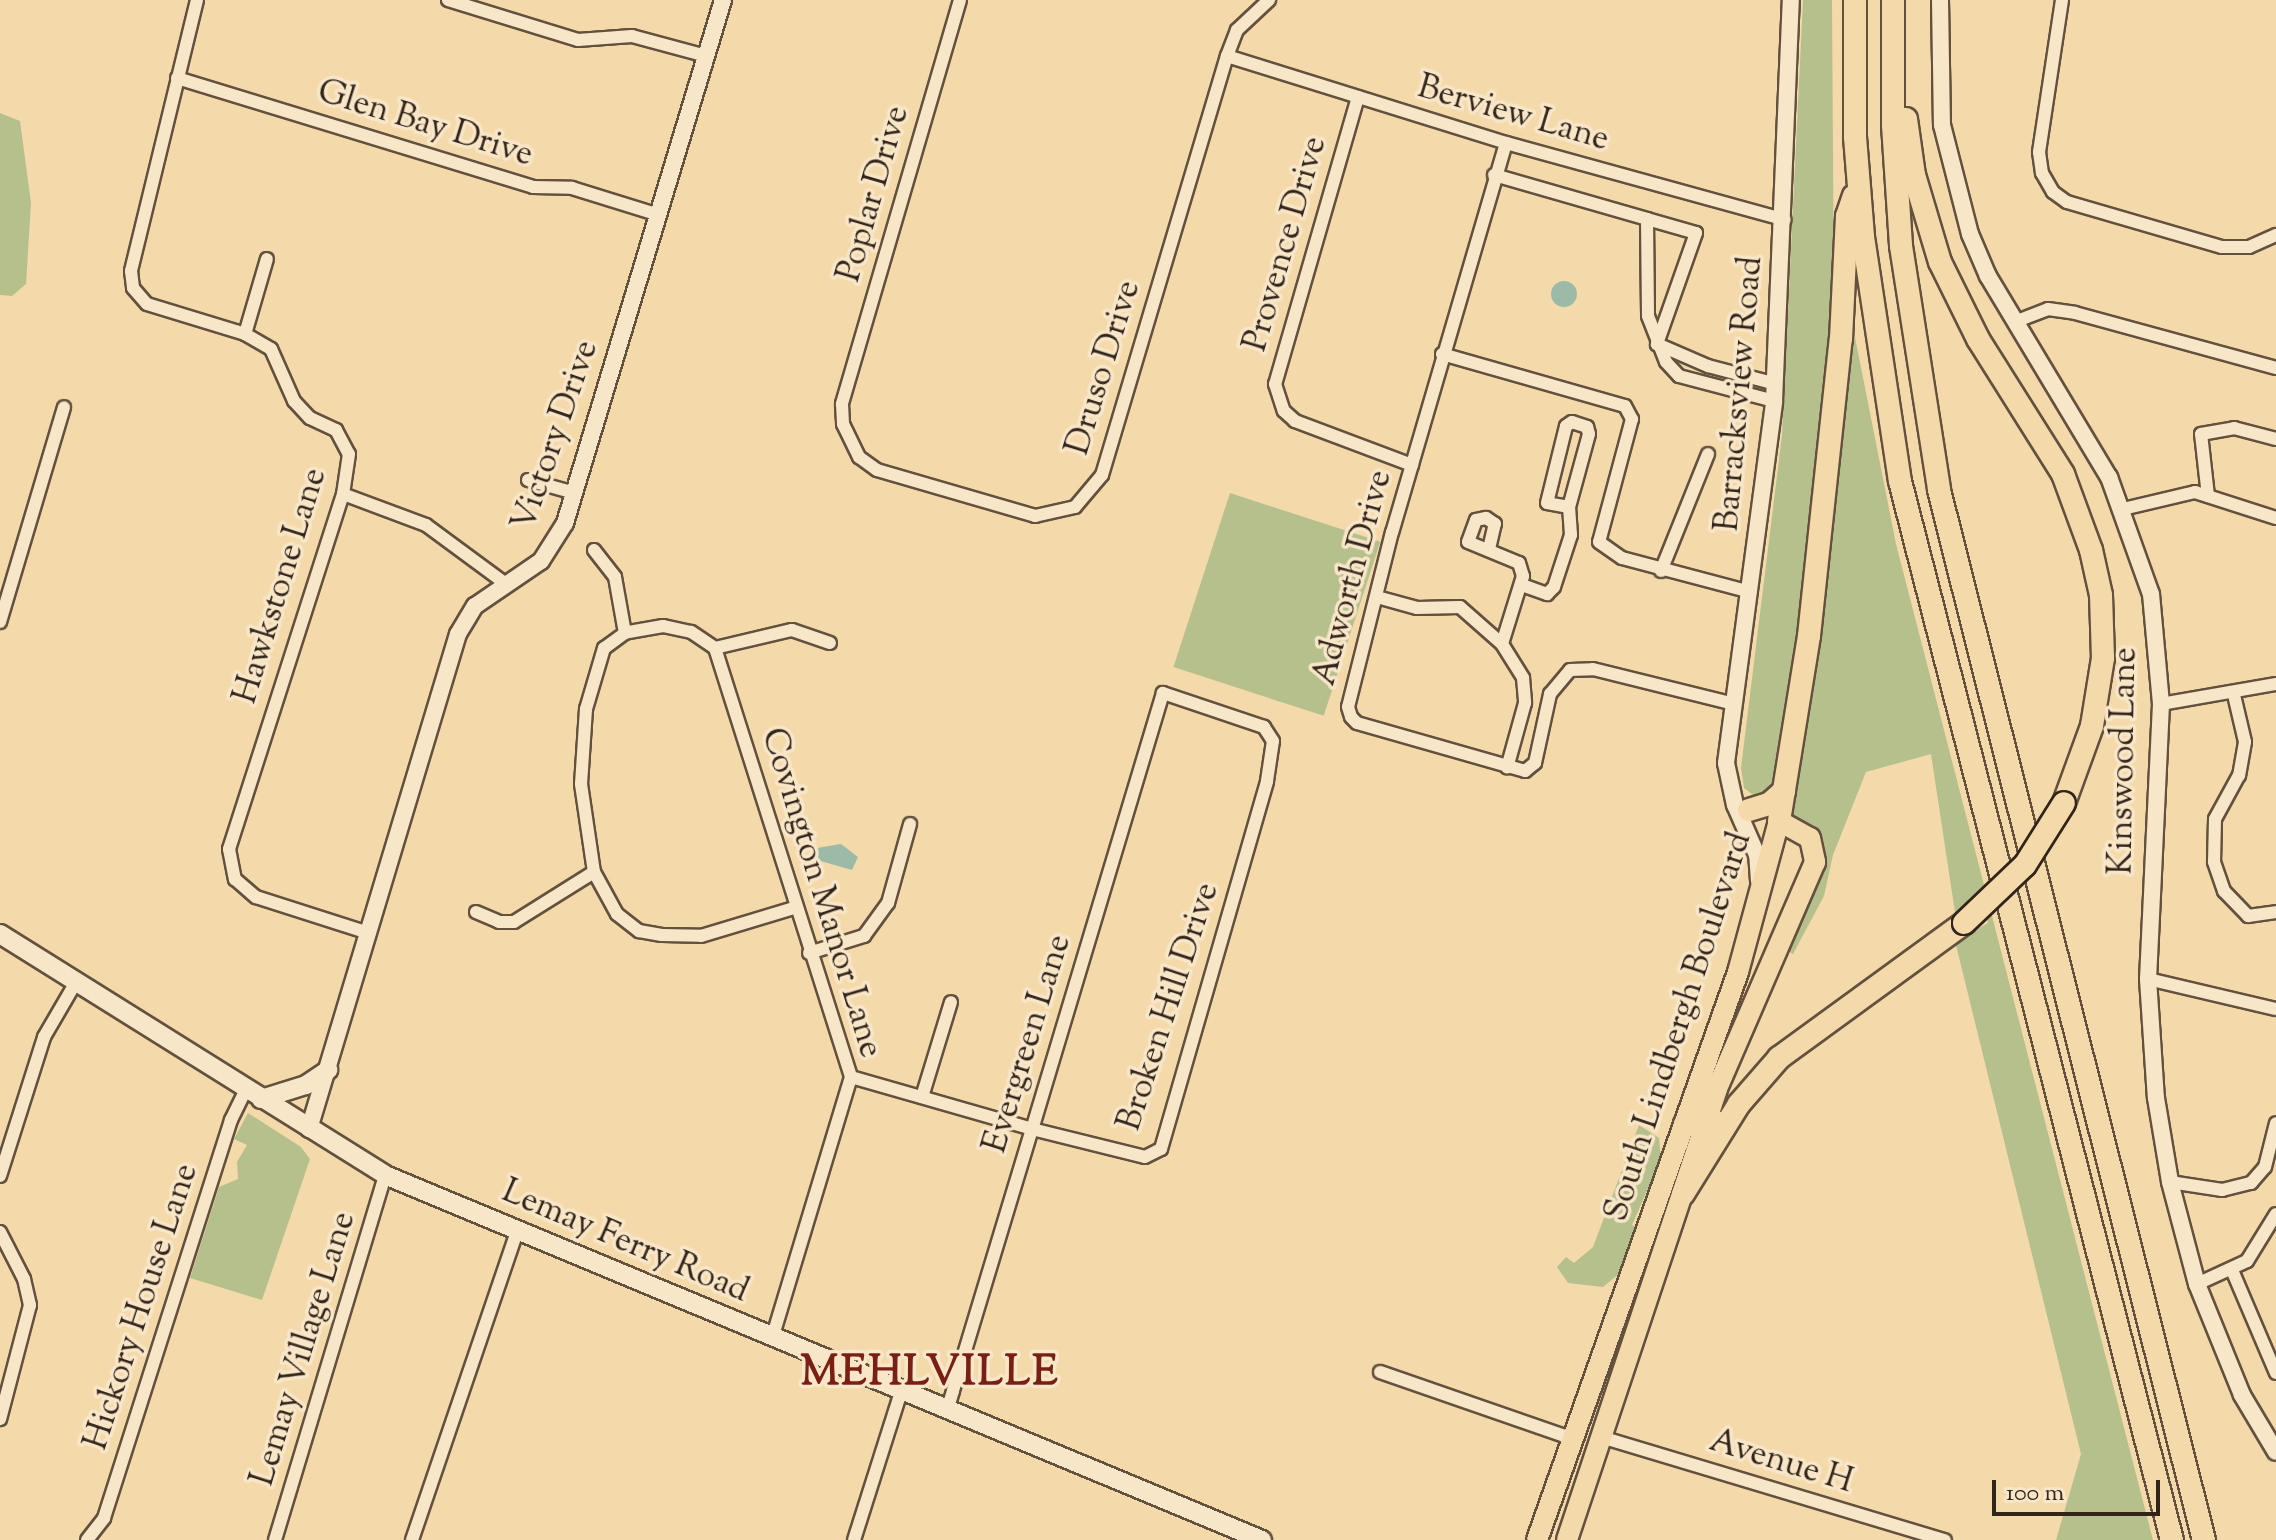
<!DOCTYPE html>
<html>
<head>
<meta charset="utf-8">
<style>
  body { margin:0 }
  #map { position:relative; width:2276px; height:1540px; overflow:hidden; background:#f4d9ab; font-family:"Sorts Mill Goudy",serif }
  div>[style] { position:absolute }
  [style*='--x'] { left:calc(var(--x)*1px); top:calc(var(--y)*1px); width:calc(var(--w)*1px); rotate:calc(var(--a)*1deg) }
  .green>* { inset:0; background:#b6c08d; transform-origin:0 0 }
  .water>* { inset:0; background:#9cbaa8 }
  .round { border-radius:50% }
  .roads { filter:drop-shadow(2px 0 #63513e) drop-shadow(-2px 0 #63513e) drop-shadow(0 2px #63513e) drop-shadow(0 -2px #63513e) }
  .minor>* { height:12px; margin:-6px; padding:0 6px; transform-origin:6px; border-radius:6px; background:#f8e6c8 }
  .tertiary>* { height:16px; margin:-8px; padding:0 8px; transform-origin:8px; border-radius:8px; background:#f8e6c8 }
  .secondary>* { height:18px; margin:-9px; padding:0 9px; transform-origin:9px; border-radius:9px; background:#f8e6c8 }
  .primary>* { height:20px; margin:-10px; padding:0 10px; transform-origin:10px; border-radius:10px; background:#f4d9ab }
  .motorway>* { height:22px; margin:-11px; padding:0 11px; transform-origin:11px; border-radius:11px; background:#f4d9ab }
  .bridges { filter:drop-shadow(2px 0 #33241a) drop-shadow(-2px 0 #33241a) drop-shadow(0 2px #33241a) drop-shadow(0 -2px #33241a) }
  .motorway-bridge>* { height:22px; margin:-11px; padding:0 11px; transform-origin:11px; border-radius:11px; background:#f4d9ab }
  span { translate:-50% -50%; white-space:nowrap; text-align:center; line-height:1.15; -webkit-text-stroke:7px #f8e6c8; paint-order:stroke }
  .street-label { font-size:34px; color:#33241a }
  .district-label { font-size:42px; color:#7a1f14; font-weight:700; letter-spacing:2px }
  .scale { position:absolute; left:1992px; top:1480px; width:168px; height:36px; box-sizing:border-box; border:4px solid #33241a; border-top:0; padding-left:10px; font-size:24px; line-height:28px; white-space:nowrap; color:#33241a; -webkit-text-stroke:6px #f8e6c8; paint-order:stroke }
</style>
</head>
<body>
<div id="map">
  <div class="green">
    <i style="clip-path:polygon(1803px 0,1832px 0,1834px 309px,1805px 602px,1773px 790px,1756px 797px,1744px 788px,1741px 768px,1782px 435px)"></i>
    <i style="clip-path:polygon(0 113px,20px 121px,31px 203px,26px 284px,12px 296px,0 295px)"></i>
    <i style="clip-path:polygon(1850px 312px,1896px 544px,2153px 1540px,2056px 1540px,2081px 1454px,1955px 941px,1988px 923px,1981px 899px,1956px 919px,1931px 754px,1866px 772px,1833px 855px,1824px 896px,1793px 954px,1788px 951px,1825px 854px,1814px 827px,1788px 813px,1803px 746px,1823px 584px)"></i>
    <i style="left:1230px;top:493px;width:158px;height:183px;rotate:18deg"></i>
    <i style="clip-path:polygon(248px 1113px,301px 1147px,310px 1159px,262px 1300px,190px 1278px,219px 1187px,238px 1179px,237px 1162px,247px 1145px,234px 1139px)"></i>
    <i style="clip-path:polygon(1639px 1125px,1659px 1138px,1661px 1159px,1632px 1225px,1636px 1227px,1620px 1273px,1603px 1287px,1568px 1283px,1557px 1267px,1566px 1257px,1574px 1263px,1593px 1247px)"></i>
  </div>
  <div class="water">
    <i class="round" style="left:1551px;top:281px;width:26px;height:26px"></i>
    <i style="clip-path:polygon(841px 844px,858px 857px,852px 870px,817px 860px,817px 848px)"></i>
  </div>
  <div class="roads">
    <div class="minor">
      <i style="--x:197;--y:0;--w:279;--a:103.7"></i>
      <i style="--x:131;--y:271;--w:17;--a:83"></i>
      <i style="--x:133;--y:288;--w:21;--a:49"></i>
      <i style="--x:147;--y:304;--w:102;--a:17"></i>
      <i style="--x:245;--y:334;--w:30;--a:30"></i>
      <i style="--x:271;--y:349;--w:57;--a:66.1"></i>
      <i style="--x:294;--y:401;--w:23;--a:47"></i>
      <i style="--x:310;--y:418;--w:29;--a:25"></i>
      <i style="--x:336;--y:430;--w:27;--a:62"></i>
      <i style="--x:349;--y:454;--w:40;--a:98.5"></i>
      <i style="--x:343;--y:494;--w:373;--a:107.8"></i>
      <i style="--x:229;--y:849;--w:31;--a:79"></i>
      <i style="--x:235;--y:879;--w:28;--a:41"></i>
      <i style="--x:256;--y:897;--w:119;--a:17.7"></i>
      <i style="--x:448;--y:0;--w:136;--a:17.1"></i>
      <i style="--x:578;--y:40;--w:54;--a:-4.2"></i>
      <i style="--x:632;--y:36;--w:77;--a:15.1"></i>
      <i style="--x:960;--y:0;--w:421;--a:106.3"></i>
      <i style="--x:842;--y:404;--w:20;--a:87"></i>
      <i style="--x:843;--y:424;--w:37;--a:64"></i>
      <i style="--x:859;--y:457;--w:22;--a:36"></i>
      <i style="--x:877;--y:470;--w:165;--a:16.2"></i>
      <i style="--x:1035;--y:516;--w:41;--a:-12.7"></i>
      <i style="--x:1075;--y:507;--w:42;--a:-49.8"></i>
      <i style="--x:1102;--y:475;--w:437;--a:-73.4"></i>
      <i style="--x:1227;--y:56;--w:28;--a:-69"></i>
      <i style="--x:1237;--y:30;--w:44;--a:-43.2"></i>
      <i style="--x:2062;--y:0;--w:154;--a:98.6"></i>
      <i style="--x:2039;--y:152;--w:21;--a:82"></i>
      <i style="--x:2042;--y:173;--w:22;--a:60"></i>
      <i style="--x:2053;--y:192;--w:17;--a:36"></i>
      <i style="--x:2067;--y:202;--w:161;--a:16.2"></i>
      <i style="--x:2222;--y:247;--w:27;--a:0"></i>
      <i style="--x:2249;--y:247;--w:30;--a:-24"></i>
      <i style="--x:1227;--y:56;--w:292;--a:17.3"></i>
      <i style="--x:1506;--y:143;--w:289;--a:15.4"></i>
      <i style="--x:177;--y:78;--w:372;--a:17"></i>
      <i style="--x:533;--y:187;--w:39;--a:1"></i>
      <i style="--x:572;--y:188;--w:91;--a:17.2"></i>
      <i style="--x:1358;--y:97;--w:299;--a:106.1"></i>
      <i style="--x:1275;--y:384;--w:28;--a:72"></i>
      <i style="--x:1284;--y:411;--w:15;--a:42"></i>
      <i style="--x:1295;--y:421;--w:125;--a:20.6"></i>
      <i style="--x:1506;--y:143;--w:405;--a:106.3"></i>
      <i style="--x:1392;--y:532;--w:180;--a:104.1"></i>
      <i style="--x:1348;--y:707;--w:10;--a:73"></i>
      <i style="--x:1351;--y:717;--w:8;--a:45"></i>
      <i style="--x:1357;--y:723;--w:175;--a:15.9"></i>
      <i style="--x:1525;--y:771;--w:13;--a:-39"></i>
      <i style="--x:1535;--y:763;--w:71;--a:-77.7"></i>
      <i style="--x:1550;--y:694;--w:31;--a:-50"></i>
      <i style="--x:1570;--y:670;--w:23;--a:-2"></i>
      <i style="--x:1593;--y:669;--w:145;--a:13.9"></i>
      <i style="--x:1494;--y:175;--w:159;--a:16"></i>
      <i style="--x:1647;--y:219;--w:97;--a:89.4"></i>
      <i style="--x:1648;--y:316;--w:49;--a:68.6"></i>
      <i style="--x:1666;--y:362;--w:19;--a:47"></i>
      <i style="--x:1679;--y:376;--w:98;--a:14.7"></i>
      <i style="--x:1647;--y:219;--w:51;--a:15.9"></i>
      <i style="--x:1696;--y:233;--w:118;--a:109.4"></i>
      <i style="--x:2017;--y:321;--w:33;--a:-21"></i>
      <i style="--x:2048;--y:309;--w:27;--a:8"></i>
      <i style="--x:2075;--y:313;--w:208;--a:15.3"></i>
      <i style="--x:245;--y:334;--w:78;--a:-73.7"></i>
      <i style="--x:1657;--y:344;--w:56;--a:23.3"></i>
      <i style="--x:1708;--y:366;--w:70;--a:14.8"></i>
      <i style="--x:1442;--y:354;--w:190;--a:15.9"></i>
      <i style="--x:1625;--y:406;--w:15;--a:62"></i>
      <i style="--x:1632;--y:419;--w:127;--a:105"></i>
      <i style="--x:1599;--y:542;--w:28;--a:35"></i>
      <i style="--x:1622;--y:558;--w:133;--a:14.8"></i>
      <i style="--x:528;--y:480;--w:49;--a:15.5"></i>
      <i style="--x:343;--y:494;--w:89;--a:20.5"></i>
      <i style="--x:426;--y:525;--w:99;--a:36.4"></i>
      <i style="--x:2208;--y:496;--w:62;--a:-96.4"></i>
      <i style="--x:2201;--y:434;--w:34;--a:-10"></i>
      <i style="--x:2234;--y:428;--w:43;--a:14.7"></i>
      <i style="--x:2123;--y:509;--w:74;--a:-13.3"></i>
      <i style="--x:2195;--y:492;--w:85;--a:17.8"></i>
      <i style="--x:1489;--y:549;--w:26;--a:-77"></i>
      <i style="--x:1495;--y:524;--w:11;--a:-146"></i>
      <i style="--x:1486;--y:518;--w:10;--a:169"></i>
      <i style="--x:1476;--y:520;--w:23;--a:110"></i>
      <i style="--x:1468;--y:542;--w:55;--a:22.4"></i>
      <i style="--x:1519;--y:563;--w:14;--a:73"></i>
      <i style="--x:1523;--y:576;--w:71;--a:107.2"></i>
      <i style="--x:594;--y:550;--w:34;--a:52"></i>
      <i style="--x:615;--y:577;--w:57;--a:79.9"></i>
      <i style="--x:1661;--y:571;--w:126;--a:-68.1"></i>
      <i style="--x:1522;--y:585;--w:27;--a:20"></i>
      <i style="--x:1547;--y:594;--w:10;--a:-45"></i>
      <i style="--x:1554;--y:587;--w:55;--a:-71.9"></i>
      <i style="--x:1571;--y:535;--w:28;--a:-94"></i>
      <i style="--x:1569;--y:507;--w:22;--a:-170"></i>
      <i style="--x:1547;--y:503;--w:79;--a:-76.1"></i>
      <i style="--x:1566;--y:426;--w:7;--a:-34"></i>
      <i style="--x:1572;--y:422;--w:16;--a:18"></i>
      <i style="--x:1587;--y:427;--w:7;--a:74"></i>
      <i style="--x:1589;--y:434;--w:76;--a:105.3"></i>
      <i style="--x:1377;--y:597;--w:41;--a:15.4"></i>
      <i style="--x:1417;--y:608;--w:43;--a:-1.3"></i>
      <i style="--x:1460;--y:607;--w:56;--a:41.4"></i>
      <i style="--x:1502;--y:644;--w:40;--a:58"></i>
      <i style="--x:1523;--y:678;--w:25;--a:85"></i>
      <i style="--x:1525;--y:703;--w:67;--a:105.5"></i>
      <i style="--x:0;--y:622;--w:224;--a:-73.4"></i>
      <i style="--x:715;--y:648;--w:450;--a:72.4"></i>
      <i style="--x:851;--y:1077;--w:273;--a:106.8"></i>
      <i style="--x:715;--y:648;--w:29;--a:-146"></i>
      <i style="--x:691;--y:632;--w:29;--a:-168"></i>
      <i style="--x:663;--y:626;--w:39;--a:170"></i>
      <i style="--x:625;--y:633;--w:26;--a:144"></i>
      <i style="--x:604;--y:648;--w:64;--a:106.4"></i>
      <i style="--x:586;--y:709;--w:75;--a:93.8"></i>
      <i style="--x:581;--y:784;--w:89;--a:81.6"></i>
      <i style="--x:594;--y:872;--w:48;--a:61.3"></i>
      <i style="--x:617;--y:914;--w:28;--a:38"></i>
      <i style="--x:639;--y:931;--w:23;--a:10"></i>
      <i style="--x:662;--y:935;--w:39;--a:1"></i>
      <i style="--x:701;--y:936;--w:97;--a:-16.8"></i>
      <i style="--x:715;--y:648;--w:79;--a:-13.2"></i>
      <i style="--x:792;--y:630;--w:40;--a:18.9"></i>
      <i style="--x:2234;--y:695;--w:48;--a:76.8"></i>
      <i style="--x:2245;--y:742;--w:34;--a:100"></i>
      <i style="--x:2239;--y:775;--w:50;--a:118.6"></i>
      <i style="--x:2215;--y:819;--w:43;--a:91.3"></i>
      <i style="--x:2214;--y:862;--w:31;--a:71"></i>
      <i style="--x:2224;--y:891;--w:35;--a:46"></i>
      <i style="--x:2248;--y:916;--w:28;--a:-8"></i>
      <i style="--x:2161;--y:704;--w:117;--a:-9.9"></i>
      <i style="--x:476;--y:912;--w:25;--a:23"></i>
      <i style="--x:499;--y:922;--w:15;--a:0"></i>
      <i style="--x:514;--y:922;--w:94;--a:-32"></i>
      <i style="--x:809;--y:953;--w:58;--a:-17.2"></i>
      <i style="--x:864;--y:936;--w:41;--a:-54"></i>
      <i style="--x:888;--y:903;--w:82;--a:-74.4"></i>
      <i style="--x:2148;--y:979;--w:131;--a:13.2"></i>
      <i style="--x:851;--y:1077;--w:188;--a:16"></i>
      <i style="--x:1032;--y:1129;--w:116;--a:13.9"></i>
      <i style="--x:1145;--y:1157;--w:18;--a:-27"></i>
      <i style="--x:1161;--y:1149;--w:383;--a:-73.9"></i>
      <i style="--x:1267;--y:781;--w:40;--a:-81.5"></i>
      <i style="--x:1273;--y:741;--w:17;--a:-123"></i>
      <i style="--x:1264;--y:727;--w:107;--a:-161.4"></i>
      <i style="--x:1163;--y:693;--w:455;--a:106.7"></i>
      <i style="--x:1032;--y:1129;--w:274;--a:106.8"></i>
      <i style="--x:953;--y:1391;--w:21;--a:107"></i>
      <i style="--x:922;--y:1097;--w:99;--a:-73"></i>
      <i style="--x:0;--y:1176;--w:146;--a:-72.4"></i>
      <i style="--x:44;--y:1037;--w:64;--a:-59.8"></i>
      <i style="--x:2170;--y:1182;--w:53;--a:8.7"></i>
      <i style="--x:2222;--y:1190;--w:30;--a:-14"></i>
      <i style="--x:2251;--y:1183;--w:21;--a:-49"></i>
      <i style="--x:2265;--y:1167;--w:45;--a:-76"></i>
      <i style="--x:0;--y:1232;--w:53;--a:62.9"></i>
      <i style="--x:24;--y:1279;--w:27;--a:77"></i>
      <i style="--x:30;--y:1305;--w:118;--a:104.7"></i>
      <i style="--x:2232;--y:1270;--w:112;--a:66.9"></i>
      <i style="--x:2197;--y:1284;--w:55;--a:-24.7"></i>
      <i style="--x:2247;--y:1261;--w:55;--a:-58.3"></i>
      <i style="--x:1380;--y:1372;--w:204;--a:19.1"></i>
      <i style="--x:1601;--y:1437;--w:359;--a:16.7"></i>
      <i style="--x:87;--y:1540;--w:28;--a:-52"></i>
      <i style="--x:104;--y:1518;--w:418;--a:-72.3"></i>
      <i style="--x:231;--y:1120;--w:34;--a:-64"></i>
      <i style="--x:275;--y:1540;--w:381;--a:-73.2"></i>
      <i style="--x:412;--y:1540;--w:326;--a:-71.2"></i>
      <i style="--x:854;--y:1540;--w:155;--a:-72.4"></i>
    </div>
    <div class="tertiary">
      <i style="--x:1940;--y:0;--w:125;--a:89.1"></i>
      <i style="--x:1942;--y:125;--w:113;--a:75.6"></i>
      <i style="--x:1970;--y:234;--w:46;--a:66.8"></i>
      <i style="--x:1988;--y:276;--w:235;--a:59"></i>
      <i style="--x:2109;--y:477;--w:124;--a:70.3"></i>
      <i style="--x:2151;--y:594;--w:110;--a:84.8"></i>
      <i style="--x:2161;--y:704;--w:275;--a:92.7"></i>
      <i style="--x:2148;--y:979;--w:119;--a:86.2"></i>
      <i style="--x:2156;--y:1098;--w:85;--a:80.5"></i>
      <i style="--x:2170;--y:1182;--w:106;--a:75.2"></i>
      <i style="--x:2197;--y:1284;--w:120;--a:67.9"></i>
      <i style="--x:2242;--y:1395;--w:66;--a:59.2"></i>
      <i style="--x:1759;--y:881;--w:26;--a:-94"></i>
      <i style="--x:1757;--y:855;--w:55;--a:-113.7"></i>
      <i style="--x:1735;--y:805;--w:43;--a:-102.1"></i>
      <i style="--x:1726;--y:763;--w:365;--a:-82.4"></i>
      <i style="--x:1774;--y:401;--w:401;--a:-87.6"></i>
      <i style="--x:309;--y:1129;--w:517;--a:-73.25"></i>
      <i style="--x:458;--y:634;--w:33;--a:-59"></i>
      <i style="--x:475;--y:606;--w:80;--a:-34.3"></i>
      <i style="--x:541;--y:561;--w:45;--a:-57.7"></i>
      <i style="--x:565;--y:523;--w:546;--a:-73.19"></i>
    </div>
    <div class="secondary">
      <i style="--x:0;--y:934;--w:454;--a:32"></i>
      <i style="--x:385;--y:1175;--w:950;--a:22.6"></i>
      <i style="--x:261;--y:1099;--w:47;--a:-17.3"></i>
      <i style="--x:306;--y:1085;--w:27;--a:-34"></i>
    </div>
    <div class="primary">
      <i style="--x:1537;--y:1540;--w:603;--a:-70.51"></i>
      <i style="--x:1738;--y:972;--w:156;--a:-74.8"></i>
      <i style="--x:1779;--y:821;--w:35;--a:29"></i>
      <i style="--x:1810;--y:838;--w:25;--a:78"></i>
      <i style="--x:1815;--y:862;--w:247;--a:113.4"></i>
      <i style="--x:1717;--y:1089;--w:475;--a:108.4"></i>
    </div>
    <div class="motorway">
      <i style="--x:1855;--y:0;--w:137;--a:90"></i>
      <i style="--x:1855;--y:137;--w:100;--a:85.4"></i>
      <i style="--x:1863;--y:237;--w:247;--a:81.4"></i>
      <i style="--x:1900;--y:481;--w:1093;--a:75.6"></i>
      <i style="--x:1893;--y:0;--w:125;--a:90"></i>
      <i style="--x:1893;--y:125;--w:121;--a:86.2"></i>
      <i style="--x:1901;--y:246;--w:247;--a:81.1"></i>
      <i style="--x:1939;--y:490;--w:1083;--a:75.84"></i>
      <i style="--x:1906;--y:119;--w:57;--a:81.9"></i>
      <i style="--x:1914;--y:175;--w:91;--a:73.4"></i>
      <i style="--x:1940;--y:262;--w:86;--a:63.7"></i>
      <i style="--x:1978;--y:339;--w:160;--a:57.8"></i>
      <i style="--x:2063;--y:474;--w:81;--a:69.8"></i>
      <i style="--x:2091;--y:550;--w:46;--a:77.5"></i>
      <i style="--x:2101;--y:595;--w:63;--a:88.2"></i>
      <i style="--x:2103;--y:658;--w:69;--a:99.2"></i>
      <i style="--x:2092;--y:726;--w:82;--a:110"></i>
      <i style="--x:1749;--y:810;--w:21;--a:-17"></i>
      <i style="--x:1769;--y:804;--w:20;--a:-41"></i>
      <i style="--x:1779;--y:821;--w:187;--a:-80.8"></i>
      <i style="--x:1809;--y:636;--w:299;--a:-83.9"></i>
      <i style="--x:1841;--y:339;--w:123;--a:-87.2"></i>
      <i style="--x:1847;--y:216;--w:21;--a:-71"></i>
      <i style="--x:1685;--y:1124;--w:40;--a:-1.4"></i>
      <i style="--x:1683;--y:1194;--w:106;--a:-58.1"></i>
      <i style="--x:1739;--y:1104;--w:61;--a:-49"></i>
      <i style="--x:1779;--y:1058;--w:229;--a:-36.1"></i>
    </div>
  </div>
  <div class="bridges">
    <div class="motorway-bridge">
      <i style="--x:1964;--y:923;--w:84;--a:-43.6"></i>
      <i style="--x:2025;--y:865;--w:73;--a:-57.8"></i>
    </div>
  </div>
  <div class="street-label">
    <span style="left:1513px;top:114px;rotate:16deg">Berview Lane</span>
    <span style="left:425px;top:124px;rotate:17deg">Glen Bay Drive</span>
    <span style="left:874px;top:194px;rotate:-74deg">Poplar Drive</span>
    <span style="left:1286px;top:244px;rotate:-74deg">Provence Drive</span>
    <span style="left:1104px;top:368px;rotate:-73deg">Druso Drive</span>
    <span style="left:1740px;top:394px;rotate:-85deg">Barracksview Road</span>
    <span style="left:556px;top:436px;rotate:-71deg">Victory Drive</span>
    <span style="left:1353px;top:578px;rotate:-75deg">Adworth Drive</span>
    <span style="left:281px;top:586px;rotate:-73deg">Hawkstone Lane</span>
    <span style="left:2124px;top:761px;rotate:-89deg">Kinswood Lane</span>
    <span style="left:821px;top:893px;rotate:73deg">Covington Manor Lane</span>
    <span style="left:1169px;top:1007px;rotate:-72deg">Broken Hill Drive</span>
    <span style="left:1679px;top:1027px;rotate:-72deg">South Lindbergh Boulevard</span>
    <span style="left:1028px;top:1044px;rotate:-73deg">Evergreen Lane</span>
    <span style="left:625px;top:1242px;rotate:23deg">Lemay Ferry Road</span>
    <span style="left:142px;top:1307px;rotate:-72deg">Hickory House Lane</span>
    <span style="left:304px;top:1349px;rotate:-73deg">Lemay Village Lane</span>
    <span style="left:1781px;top:1462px;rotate:17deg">Avenue H</span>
  </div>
  <div class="district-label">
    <span style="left:930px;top:1374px">MEHLVILLE</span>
  </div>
  <div class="scale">100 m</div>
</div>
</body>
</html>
